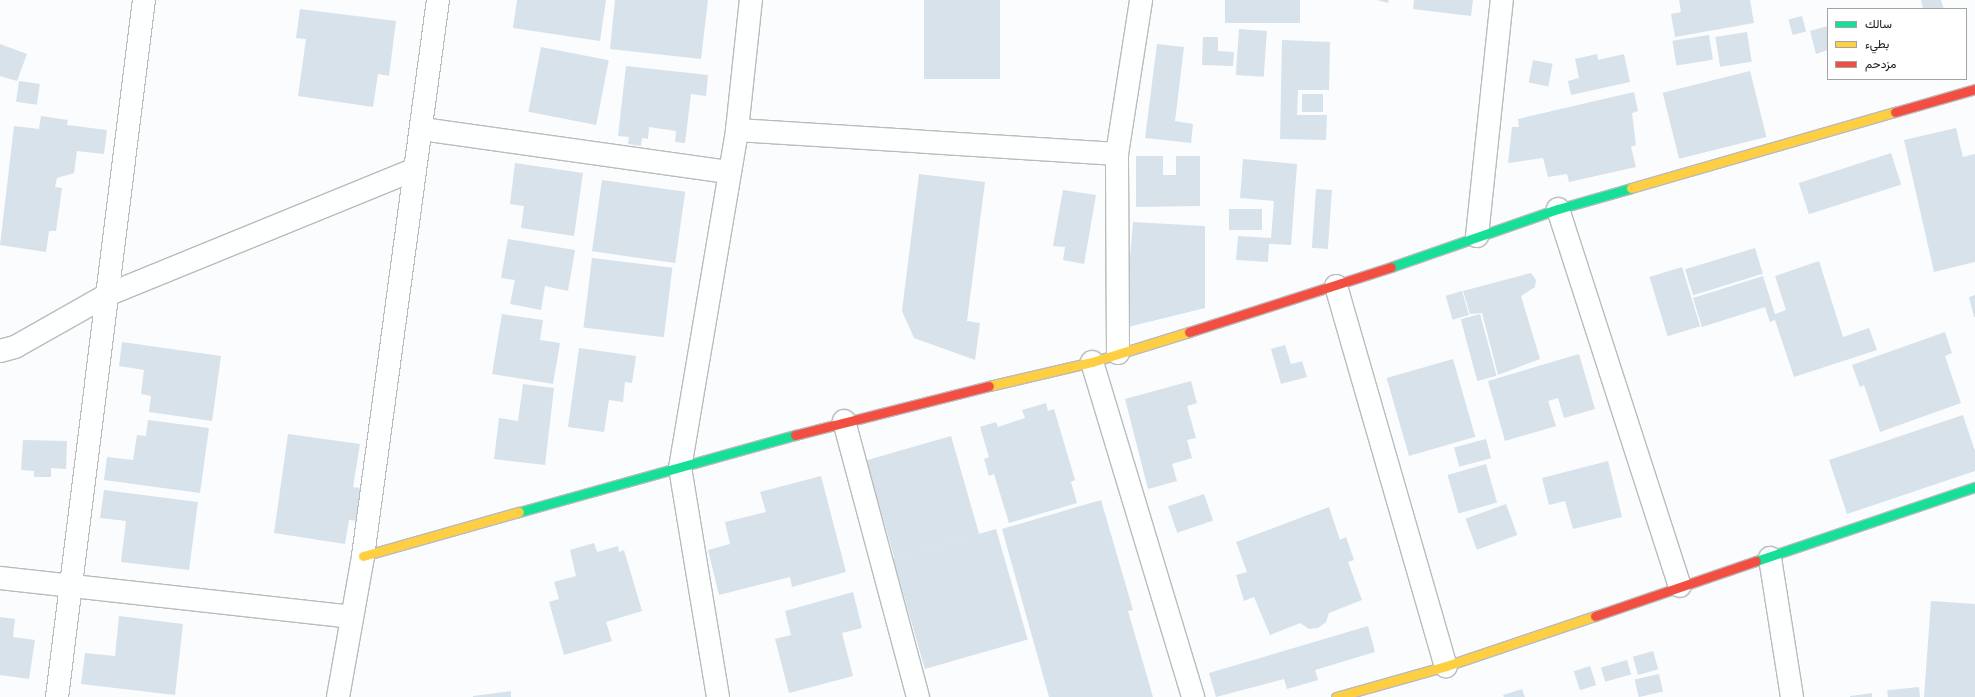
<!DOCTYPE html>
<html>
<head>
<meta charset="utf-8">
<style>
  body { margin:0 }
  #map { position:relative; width:1975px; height:697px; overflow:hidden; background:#fafcfe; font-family:Poppins,Vazirmatn,sans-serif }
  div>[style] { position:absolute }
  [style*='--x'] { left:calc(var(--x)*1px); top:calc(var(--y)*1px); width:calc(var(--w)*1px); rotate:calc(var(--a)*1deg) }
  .building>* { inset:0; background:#d8e2eb; transform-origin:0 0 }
  .roads { filter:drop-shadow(1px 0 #babbbe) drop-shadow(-1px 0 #babbbe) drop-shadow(0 1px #babbbe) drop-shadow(0 -1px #babbbe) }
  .street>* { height:22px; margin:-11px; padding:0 11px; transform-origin:11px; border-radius:11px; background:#feffff }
  .fast>* { height:9px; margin:-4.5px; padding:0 4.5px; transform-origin:4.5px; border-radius:4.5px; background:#16e098 }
  .slow>* { height:9px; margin:-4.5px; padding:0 4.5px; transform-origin:4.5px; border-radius:4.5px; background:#ffcf43 }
  .jam>* { height:9px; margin:-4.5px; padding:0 4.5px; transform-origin:4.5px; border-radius:4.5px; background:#f24e42 }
  span { translate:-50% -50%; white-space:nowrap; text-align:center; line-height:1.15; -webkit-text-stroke:3px #fff; paint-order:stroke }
  .legend { position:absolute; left:1827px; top:8px; width:140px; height:72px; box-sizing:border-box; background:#fff; border:1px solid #a2a3a4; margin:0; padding:5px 7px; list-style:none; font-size:12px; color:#16181b }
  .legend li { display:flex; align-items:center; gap:8px; height:20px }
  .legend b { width:20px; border:1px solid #a2a3a4 }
</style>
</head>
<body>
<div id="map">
  <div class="building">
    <i style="clip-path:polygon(517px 0,606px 0,600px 41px,513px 28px)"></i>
    <i style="clip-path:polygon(615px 0,708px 0,701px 59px,610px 49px)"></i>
    <i style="left:924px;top:0;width:76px;height:79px"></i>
    <i style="left:1225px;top:0;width:75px;height:23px"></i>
    <i style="clip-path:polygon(1377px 0,1389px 0,1388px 3px)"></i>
    <i style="clip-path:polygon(1414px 0,1473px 0,1471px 16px,1413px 9px)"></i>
    <i style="clip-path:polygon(1679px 0,1750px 0,1754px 23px,1675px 37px,1671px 14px,1681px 12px)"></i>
    <i style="clip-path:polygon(1921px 0,1941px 0,1944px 9px,1923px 9px)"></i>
    <i style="clip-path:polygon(300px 9px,396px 21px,389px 76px,378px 74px,373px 107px,298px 96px,306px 39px,296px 38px)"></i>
    <i style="left:1802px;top:16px;width:16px;height:14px;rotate:75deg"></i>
    <i style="clip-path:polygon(1828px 26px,1828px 50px,1816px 54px,1810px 31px)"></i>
    <i style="left:1239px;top:29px;width:28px;height:46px;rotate:4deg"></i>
    <i style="left:1747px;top:32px;width:30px;height:32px;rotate:81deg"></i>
    <i style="left:1709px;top:35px;width:25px;height:37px;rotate:81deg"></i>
    <i style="clip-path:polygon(1203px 37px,1218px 37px,1218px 51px,1234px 52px,1233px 66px,1202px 65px)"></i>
    <i style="clip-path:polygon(1282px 40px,1330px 42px,1329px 90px,1298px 90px,1297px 115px,1327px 115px,1326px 140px,1280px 139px)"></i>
    <i style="clip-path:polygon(0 44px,27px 54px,17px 81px,0 76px)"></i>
    <i style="clip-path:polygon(1157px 44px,1184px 47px,1175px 121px,1193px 124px,1191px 143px,1145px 138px)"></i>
    <i style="left:541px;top:47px;width:69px;height:66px;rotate:11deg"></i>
    <i style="clip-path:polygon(1597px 54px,1598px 60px,1624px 54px,1630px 82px,1571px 95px,1568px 81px,1579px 78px,1575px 59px)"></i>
    <i style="left:1533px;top:60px;width:20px;height:23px;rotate:11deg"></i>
    <i style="clip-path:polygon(626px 66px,708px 75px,706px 96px,691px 94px,685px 143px,675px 142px,676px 131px,649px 127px,648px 139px,642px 138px,641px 146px,628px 144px,629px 137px,618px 136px)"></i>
    <i style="left:1750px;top:71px;width:68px;height:90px;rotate:76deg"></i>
    <i style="left:19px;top:81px;width:21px;height:21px;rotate:8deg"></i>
    <i style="clip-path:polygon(1634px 92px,1638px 111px,1632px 113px,1636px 145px,1631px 147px,1636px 167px,1569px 182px,1567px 174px,1548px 177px,1543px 158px,1508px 163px,1512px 127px,1519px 127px,1518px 119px)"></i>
    <i style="left:1323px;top:94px;width:18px;height:21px;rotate:90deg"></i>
    <i style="clip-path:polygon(41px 116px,68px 120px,67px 125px,107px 130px,104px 154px,77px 151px,74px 173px,57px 178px,55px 187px,62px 188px,56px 231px,49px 231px,46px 252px,0 245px,14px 126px,39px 129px)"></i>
    <i style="clip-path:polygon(1956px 128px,1963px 157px,1975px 154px,1975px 262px,1934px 272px,1904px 140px)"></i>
    <i style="left:1891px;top:153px;width:33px;height:97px;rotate:72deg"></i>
    <i style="clip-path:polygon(1136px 156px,1163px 156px,1163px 175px,1176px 175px,1176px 156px,1200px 156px,1200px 206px,1136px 207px)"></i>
    <i style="clip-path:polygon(1243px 159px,1297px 164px,1291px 245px,1269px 244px,1268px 262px,1236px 260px,1238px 236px,1271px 238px,1274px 201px,1240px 198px)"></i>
    <i style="clip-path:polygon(515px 163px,583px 173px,574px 236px,521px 228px,524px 206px,510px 204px)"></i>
    <i style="clip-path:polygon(919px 174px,985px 182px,967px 321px,980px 323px,975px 360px,914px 338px,902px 311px)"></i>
    <i style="left:602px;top:180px;width:84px;height:72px;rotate:8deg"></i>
    <i style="left:1316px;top:189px;width:16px;height:59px;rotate:4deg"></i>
    <i style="clip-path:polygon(1063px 190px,1096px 195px,1084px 264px,1063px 260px,1065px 247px,1053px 246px)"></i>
    <i style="left:1229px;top:209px;width:33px;height:21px"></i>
    <i style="clip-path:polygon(1133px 222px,1205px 226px,1205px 308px,1124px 328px)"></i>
    <i style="clip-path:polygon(508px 239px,575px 250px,568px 291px,545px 286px,541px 310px,510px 304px,515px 280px,501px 278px)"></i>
    <i style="left:1755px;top:248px;width:27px;height:73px;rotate:73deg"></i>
    <i style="left:592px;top:258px;width:81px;height:70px;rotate:7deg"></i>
    <i style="clip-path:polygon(1819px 261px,1843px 337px,1869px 328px,1877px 350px,1794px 377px,1775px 320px,1770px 322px,1765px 307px,1702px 327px,1693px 298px,1763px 276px,1775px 314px,1786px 310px,1775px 276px)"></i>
    <i style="left:1682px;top:267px;width:62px;height:34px;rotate:73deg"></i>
    <i style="clip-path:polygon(1531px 273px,1536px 280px,1535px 287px,1521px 296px,1540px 359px,1498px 375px,1482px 313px,1470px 314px,1463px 291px)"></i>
    <i style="left:1462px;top:291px;width:25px;height:17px;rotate:74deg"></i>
    <i style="clip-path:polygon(1975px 295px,1975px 317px,1974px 317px,1969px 297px)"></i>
    <i style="clip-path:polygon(502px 314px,543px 320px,540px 340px,560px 343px,553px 384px,492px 374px)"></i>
    <i style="left:1480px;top:314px;width:64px;height:20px;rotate:75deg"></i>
    <i style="clip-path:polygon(1945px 332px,1952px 353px,1945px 356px,1961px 403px,1880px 432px,1864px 385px,1860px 387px,1852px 365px)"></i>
    <i style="clip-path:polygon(122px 342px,221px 356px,212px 421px,149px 412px,151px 396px,141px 394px,144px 370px,119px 366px)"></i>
    <i style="clip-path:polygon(1285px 345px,1291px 364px,1302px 361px,1307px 377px,1281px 384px,1271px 349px)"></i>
    <i style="clip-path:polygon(579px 348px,636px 356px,632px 383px,625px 382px,623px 402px,609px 400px,604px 432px,568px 427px)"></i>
    <i style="clip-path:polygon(1579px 354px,1595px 409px,1564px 418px,1558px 398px,1548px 401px,1556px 426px,1505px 441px,1488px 381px)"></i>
    <i style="left:1453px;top:359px;width:81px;height:69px;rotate:74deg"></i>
    <i style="clip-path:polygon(1191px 381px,1197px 403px,1187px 406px,1196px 438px,1187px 440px,1192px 458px,1172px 464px,1177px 481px,1148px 489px,1125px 399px)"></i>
    <i style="clip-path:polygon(523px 384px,554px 388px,545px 465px,494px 459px,499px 418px,518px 421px)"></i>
    <i style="clip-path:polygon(1046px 403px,1048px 411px,1054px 409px,1075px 480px,1071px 482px,1077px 503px,1009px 523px,994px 474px,989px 476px,984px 459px,989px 457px,980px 427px,996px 422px,998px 427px,1025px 418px,1022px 410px)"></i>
    <i style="clip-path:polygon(1963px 415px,1975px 451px,1975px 471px,1847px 514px,1829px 460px)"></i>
    <i style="clip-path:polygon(148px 420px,209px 428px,200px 493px,104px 480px,107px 457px,133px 460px,137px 435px,146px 436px)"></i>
    <i style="clip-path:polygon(288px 434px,360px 444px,353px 487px,370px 489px,366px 522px,349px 520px,345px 544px,274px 533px)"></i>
    <i style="left:951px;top:436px;width:102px;height:88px;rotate:74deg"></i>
    <i style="left:1486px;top:439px;width:20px;height:33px;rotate:75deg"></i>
    <i style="clip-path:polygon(23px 440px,67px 441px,66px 469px,51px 468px,51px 477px,34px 477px,34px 471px,21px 470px)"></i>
    <i style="clip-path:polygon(1608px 461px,1622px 517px,1573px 529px,1565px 501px,1549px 505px,1542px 478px)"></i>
    <i style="left:1486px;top:464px;width:40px;height:40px;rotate:74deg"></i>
    <i style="clip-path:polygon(821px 476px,846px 572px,792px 587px,790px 577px,719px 595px,708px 550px,730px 544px,725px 522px,766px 512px,760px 492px)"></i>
    <i style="clip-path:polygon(104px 490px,198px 502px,189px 570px,121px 562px,126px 521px,100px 518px)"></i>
    <i style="left:1204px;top:494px;width:28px;height:38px;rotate:71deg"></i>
    <i style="clip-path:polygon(1101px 500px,1133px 610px,1128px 611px,1153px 697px,1049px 697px,1002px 529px)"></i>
    <i style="left:1506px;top:504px;width:33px;height:43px;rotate:70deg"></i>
    <i style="clip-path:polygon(1329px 507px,1340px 540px,1346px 537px,1354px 560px,1348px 562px,1362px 600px,1329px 613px,1326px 622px,1318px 628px,1309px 629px,1300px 623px,1270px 635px,1254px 597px,1244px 601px,1236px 575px,1247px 572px,1236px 542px)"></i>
    <i style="left:996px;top:529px;width:115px;height:107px;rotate:74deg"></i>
    <i style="clip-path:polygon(594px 543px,597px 552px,618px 546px,619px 552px,624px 550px,642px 611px,606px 622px,612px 641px,564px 655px,549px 602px,559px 599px,554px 582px,576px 576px,570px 550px)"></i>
    <i style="clip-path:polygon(853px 592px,862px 628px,842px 633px,853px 676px,789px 693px,775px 639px,791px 635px,785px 611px)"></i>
    <i style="clip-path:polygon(1931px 601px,1975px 604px,1975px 697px,1924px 697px)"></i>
    <i style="clip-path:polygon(119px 616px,183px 624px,175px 695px,81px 684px,85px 653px,115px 656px)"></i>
    <i style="clip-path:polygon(0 617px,15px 619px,13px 637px,35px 640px,29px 679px,0 675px)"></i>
    <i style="clip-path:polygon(1368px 626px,1375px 652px,1315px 670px,1318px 680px,1287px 689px,1284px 679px,1216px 697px,1209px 673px)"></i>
    <i style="left:1653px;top:651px;width:19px;height:21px;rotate:74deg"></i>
    <i style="left:1627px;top:660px;width:15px;height:27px;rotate:74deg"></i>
    <i style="left:1590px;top:666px;width:20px;height:17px;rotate:72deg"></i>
    <i style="left:1659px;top:674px;width:18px;height:25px;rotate:77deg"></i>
    <i style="left:1919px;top:687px;width:10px;height:32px;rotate:84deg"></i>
    <i style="clip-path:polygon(1522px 689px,1525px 697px,1504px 697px,1503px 695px)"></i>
    <i style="clip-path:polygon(511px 691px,511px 697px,473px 697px,473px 696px)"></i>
    <i style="clip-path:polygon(1872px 693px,1872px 697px,1850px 697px,1850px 696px)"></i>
  </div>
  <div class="roads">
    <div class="street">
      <i style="--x:422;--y:129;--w:309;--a:8"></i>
      <i style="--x:737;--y:130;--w:381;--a:3.6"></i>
      <i style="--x:1558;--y:209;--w:396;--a:72.1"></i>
      <i style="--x:1477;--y:236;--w:237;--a:-84"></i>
      <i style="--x:1336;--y:286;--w:396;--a:73.9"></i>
      <i style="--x:0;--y:351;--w:16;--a:-15"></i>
      <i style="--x:15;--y:347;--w:106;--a:-29.5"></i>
      <i style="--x:107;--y:295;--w:331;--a:-22.2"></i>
      <i style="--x:1118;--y:353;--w:199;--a:-90.3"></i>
      <i style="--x:1117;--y:154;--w:156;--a:-81.1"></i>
      <i style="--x:1092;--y:362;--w:350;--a:73.2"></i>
      <i style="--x:844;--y:421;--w:286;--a:75"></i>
      <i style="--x:1770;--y:558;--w:141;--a:81"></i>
      <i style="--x:0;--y:578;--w:353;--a:6.3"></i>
      <i style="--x:57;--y:697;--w:702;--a:-82.89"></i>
      <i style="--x:338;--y:697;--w:143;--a:-79.9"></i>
      <i style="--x:363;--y:556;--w:561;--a:-82.32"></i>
      <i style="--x:718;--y:697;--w:232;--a:-99.4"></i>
      <i style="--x:680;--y:468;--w:343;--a:-80.4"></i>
      <i style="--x:737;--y:130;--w:131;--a:-83.9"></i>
    </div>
    <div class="fast">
      <i style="--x:1391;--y:267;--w:177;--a:-19.2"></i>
      <i style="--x:1558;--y:209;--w:76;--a:-16"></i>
      <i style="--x:519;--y:512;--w:287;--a:-15.6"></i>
      <i style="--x:1756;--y:561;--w:231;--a:-18.7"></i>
    </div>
    <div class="slow">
      <i style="--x:1631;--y:188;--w:275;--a:-16.1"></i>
      <i style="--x:989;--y:386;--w:106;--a:-13.1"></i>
      <i style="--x:1092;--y:362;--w:102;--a:-17.2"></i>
      <i style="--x:363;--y:556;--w:162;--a:-15.8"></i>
      <i style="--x:1336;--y:697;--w:114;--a:-15.7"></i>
      <i style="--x:1446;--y:666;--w:157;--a:-18.6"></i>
    </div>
    <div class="jam">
      <i style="--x:1895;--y:112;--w:83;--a:-16"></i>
      <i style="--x:1189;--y:332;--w:212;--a:-17.8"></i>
      <i style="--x:795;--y:435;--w:200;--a:-14.2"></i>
      <i style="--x:1595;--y:616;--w:170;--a:-18.9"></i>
    </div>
  </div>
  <ul class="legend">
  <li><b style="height:5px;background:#16e098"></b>سالك</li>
  <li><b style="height:5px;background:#ffcf43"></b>بطيء</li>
  <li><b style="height:5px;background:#f24e42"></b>مزدحم</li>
  </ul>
</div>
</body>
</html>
